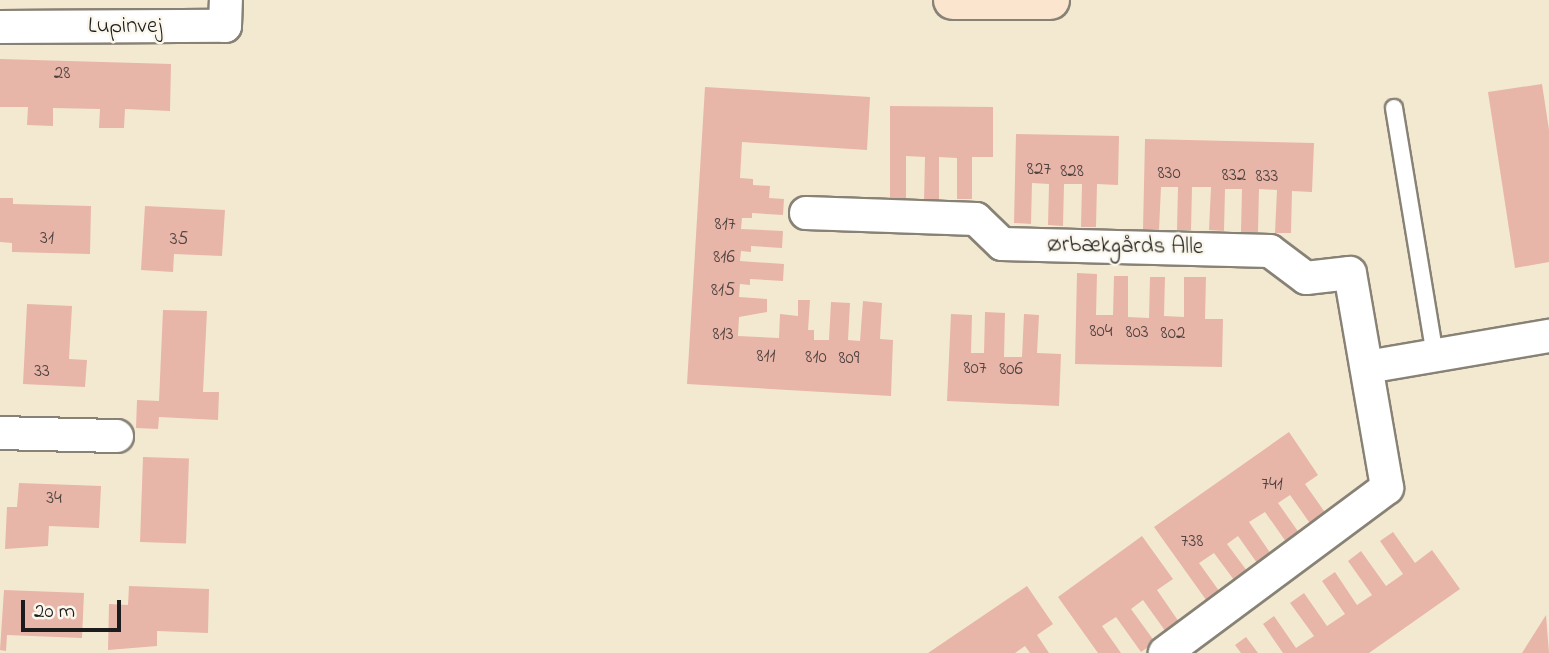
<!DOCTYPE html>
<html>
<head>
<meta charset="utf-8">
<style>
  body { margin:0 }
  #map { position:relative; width:1549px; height:653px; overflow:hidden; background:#f3e9d1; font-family:"Indie Flower",sans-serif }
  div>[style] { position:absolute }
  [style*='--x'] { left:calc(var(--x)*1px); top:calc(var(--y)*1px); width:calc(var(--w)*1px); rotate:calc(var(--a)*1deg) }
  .building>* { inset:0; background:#e8b5a9; transform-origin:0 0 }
  .roads { filter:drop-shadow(2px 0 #888276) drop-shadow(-2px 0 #888276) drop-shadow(0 2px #888276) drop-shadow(0 -2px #888276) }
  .service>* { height:16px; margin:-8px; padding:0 8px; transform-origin:8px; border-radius:8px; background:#fff }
  .minor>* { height:32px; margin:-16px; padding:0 16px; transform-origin:16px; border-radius:16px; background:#fff }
  .secondary>* { height:38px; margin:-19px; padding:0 19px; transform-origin:19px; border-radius:19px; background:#fce5cf }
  span { translate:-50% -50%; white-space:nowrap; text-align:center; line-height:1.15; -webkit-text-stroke:5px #fbf7ec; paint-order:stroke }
  .number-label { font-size:19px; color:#4f423f }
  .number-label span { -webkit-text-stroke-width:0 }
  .street-label { font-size:23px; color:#1c1c1c }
  .scale { position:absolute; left:21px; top:600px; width:100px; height:32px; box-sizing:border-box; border:4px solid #1c1c1c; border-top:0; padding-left:9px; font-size:21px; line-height:24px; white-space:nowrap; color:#1c1c1c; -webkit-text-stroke:5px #fbf7ec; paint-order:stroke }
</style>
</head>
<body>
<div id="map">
  <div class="building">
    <i style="clip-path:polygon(0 59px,171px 64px,170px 111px,125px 109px,124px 128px,99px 128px,100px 109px,53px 108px,53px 126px,27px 125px,28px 107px,0 107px)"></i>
    <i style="clip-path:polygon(1542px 84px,1549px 130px,1549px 262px,1515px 268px,1488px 92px)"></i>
    <i style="clip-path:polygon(705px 87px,870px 97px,867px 150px,742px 142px,740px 178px,753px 179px,753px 185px,770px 186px,769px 198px,784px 199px,783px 215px,752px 213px,752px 218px,742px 218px,741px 229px,783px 231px,782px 248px,751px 246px,751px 252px,741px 251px,740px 261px,784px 264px,783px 281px,750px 279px,750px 285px,740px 284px,739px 297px,767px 299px,767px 312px,739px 317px,738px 336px,779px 338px,780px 314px,798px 316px,798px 300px,810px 300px,808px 330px,814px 330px,814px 340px,829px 340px,831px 302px,850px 303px,848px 340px,860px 341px,863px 301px,882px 303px,880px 339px,893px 340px,891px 396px,687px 384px)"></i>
    <i style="clip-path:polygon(890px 106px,993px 107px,993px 157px,972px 157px,972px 199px,957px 199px,957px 158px,939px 157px,939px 200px,924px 200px,925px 157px,906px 156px,906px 199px,890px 199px)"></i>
    <i style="clip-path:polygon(1016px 134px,1119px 136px,1118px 185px,1097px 184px,1096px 227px,1081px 227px,1082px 184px,1064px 184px,1063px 226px,1048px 225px,1049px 184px,1032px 183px,1031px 224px,1014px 223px)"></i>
    <i style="clip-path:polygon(1145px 139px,1314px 143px,1312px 192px,1292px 191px,1291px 233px,1275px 233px,1277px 190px,1259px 189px,1258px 232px,1241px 232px,1242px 189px,1225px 189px,1224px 231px,1209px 230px,1211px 187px,1192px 187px,1191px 230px,1177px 230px,1178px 187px,1161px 187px,1159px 230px,1143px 230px)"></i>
    <i style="clip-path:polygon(0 198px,13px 198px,13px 204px,91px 206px,90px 254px,12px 252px,12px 243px,0 242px)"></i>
    <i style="clip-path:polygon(145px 206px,225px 210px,222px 256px,174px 254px,173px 272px,141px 270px)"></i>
    <i style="clip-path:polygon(1077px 273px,1097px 274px,1096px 315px,1113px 315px,1114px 276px,1128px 276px,1128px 317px,1149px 318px,1150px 277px,1165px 277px,1164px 316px,1184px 317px,1184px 277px,1206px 277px,1205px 319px,1223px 319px,1222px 367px,1075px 364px)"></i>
    <i style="clip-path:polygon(27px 304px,72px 306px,69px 359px,87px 360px,85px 387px,23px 384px)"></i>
    <i style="clip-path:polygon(163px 310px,207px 311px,203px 392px,219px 392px,218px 420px,159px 417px,158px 429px,136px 428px,137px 400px,159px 401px)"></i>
    <i style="clip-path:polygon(985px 312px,1005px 313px,1004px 357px,1022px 357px,1024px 314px,1039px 315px,1037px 353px,1061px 354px,1059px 406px,947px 401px,951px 314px,972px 315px,971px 353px,984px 353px)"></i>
    <i style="clip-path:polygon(1289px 432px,1318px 475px,1305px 484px,1329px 518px,1314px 529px,1290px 495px,1278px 503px,1302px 537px,1289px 546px,1265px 512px,1249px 522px,1275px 560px,1262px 570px,1238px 536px,1227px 544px,1250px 575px,1237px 584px,1214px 553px,1199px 563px,1222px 595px,1209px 604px,1154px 527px)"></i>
    <i style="left:143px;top:457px;width:46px;height:85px;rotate:2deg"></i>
    <i style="clip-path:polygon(19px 483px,101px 486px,99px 528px,49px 526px,48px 546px,5px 549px,7px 507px,17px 507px)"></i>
    <i style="clip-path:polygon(1393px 532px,1415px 563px,1432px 550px,1460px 589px,1369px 653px,1283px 653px,1263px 624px,1274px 616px,1296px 648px,1314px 636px,1290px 603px,1304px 593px,1327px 626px,1345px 614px,1322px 581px,1335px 572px,1357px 605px,1372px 595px,1348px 561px,1361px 551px,1386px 586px,1403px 574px,1380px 541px)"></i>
    <i style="clip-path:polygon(1142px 536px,1173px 579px,1157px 590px,1179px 622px,1166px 632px,1143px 600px,1131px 609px,1155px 642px,1141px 652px,1116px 617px,1102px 626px,1121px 653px,1098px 653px,1058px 597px)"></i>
    <i style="clip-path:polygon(129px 586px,209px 589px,208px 633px,157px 631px,157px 646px,108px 650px,109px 604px,128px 605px)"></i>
    <i style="clip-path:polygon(1027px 586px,1053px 624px,1037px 635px,1049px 653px,1030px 653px,1025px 646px,1015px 653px,928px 653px)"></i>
    <i style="clip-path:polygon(4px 590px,84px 593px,82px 638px,7px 635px,6px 651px,0 650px)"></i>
    <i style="clip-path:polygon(1546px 615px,1549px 653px,1522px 653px)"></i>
    <i style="clip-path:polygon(1246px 637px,1258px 653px,1241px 653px,1235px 645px)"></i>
  </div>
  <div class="roads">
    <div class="service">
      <i style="--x:1394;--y:108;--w:250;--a:80.6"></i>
    </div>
    <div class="minor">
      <i style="--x:0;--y:27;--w:225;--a:-0.3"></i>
      <i style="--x:225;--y:26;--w:26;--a:-88"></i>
      <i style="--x:806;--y:213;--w:170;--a:2"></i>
      <i style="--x:976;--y:219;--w:36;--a:44"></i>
      <i style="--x:1002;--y:244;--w:268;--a:1.5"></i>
      <i style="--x:1270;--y:251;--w:45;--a:36.9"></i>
      <i style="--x:1306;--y:278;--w:44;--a:-6.5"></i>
      <i style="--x:1350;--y:273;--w:218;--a:80.2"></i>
      <i style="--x:1387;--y:488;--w:277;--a:143.4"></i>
      <i style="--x:1367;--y:367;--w:185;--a:-9.7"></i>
      <i style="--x:0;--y:433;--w:117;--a:1.5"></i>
    </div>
    <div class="secondary">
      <i style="--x:953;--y:0;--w:97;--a:0"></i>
    </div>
  </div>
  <div class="number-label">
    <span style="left:62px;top:74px">28</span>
    <span style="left:1039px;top:170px">827</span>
    <span style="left:1072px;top:172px">828</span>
    <span style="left:1169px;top:174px">830</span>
    <span style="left:1234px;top:176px">832</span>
    <span style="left:1267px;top:177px">833</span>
    <span style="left:725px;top:225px">817</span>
    <span style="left:47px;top:239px">31</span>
    <span style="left:179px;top:240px">35</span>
    <span style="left:724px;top:258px">816</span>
    <span style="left:723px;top:291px">815</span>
    <span style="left:1101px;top:332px">804</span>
    <span style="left:1137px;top:333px">803</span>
    <span style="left:1173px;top:334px">802</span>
    <span style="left:723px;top:335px">813</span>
    <span style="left:766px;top:357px">811</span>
    <span style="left:816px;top:358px">810</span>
    <span style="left:849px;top:359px">809</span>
    <span style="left:975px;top:369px">807</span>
    <span style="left:1011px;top:370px">806</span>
    <span style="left:42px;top:372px">33</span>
    <span style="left:1272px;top:485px">741</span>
    <span style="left:54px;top:499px">34</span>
    <span style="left:1192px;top:542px">738</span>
  </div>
  <div class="street-label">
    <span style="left:125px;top:27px">Lupinvej</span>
    <span style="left:1125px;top:247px;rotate:1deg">Ørbækgårds Alle</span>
  </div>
  <div class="scale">20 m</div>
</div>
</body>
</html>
